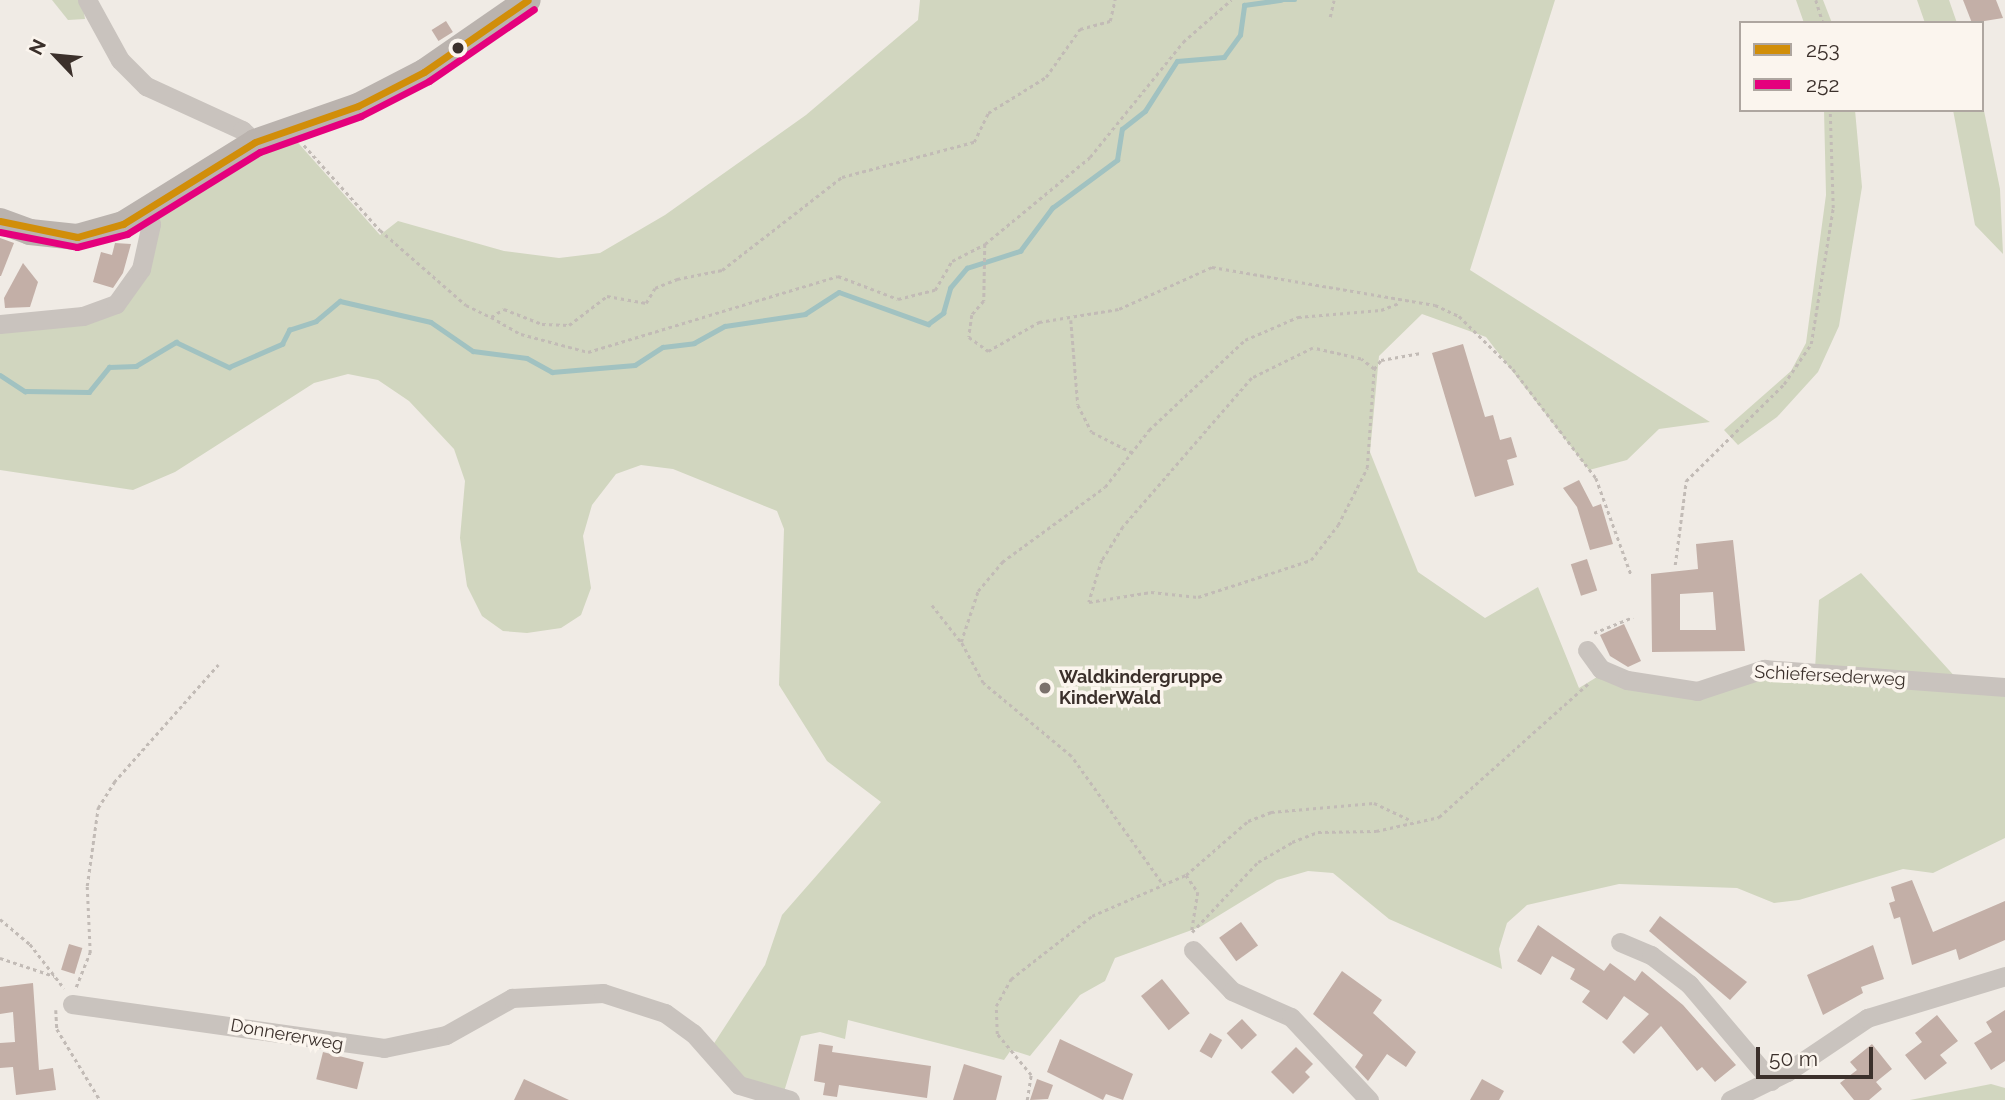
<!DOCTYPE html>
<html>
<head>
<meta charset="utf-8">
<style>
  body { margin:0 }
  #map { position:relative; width:2005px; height:1100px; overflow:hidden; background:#f0ebe5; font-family:Raleway,sans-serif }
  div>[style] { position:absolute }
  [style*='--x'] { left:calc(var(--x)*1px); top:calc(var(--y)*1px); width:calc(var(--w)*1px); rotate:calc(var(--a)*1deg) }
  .green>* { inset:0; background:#d1d6bf }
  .stream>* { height:4.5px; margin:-2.25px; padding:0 2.25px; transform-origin:2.25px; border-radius:2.25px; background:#a1c2c1 }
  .building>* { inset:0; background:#c3afa7; transform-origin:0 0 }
  .path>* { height:2.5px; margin-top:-1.25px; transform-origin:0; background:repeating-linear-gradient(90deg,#c2bbb6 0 3.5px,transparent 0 7px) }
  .street>* { height:19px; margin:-9.5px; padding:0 9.5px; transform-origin:9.5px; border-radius:9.5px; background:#c9c3be }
  .secondary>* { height:26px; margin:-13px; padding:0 13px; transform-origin:13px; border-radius:13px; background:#bab3ae }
  .bus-1>* { height:7px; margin:-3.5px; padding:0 3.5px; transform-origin:3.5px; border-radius:3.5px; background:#d18e09 }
  .bus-2>* { height:7px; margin:-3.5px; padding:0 3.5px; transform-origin:3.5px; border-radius:3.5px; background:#e5007d }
  .dots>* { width:19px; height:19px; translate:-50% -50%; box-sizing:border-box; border:4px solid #fbf5ee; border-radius:50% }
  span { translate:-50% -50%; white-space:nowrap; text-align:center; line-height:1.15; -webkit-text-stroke:7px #fbf5ee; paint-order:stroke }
  .street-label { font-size:18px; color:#3b302b }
  .poi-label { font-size:18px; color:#3b302b; font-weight:700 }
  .left { translate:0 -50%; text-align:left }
  .legend { position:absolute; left:1739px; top:21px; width:245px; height:91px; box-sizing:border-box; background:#fbf5ee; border:2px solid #aea6a0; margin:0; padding:9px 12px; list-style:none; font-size:21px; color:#3b302b }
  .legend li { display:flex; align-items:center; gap:14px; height:35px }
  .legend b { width:35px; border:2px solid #aea6a0 }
  .north { position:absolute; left:21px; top:21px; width:70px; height:70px; -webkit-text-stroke:5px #fbf5ee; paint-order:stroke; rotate:296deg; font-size:19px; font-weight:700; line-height:28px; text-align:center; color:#3b302b }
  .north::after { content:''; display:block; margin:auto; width:24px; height:32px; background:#3b302b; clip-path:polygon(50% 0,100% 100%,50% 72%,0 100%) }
  .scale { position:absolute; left:1756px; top:1047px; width:117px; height:32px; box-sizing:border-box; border:4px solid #3b302b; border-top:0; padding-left:9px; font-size:21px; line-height:24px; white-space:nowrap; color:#3b302b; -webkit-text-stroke:5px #fbf5ee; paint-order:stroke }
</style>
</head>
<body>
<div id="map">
  <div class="green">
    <i style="clip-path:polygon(52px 0,82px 0,85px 19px,68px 20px)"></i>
    <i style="clip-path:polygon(920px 0,1555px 0,1470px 270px,1710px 422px,1659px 429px,1627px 460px,1589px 470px,1486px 337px,1422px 314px,1379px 356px,1370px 452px,1418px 572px,1485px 618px,1538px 587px,1579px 688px,1610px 669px,1708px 686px,1815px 669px,1819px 600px,1861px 573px,1958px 680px,2005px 692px,2005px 838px,1933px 873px,1903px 869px,1799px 900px,1774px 903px,1737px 888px,1619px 884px,1527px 905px,1507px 923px,1499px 949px,1502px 969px,1389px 919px,1333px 873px,1308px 871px,1277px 880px,1200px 927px,1115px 958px,1105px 981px,1080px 995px,1030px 1056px,1011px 1050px,1004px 1060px,848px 1020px,845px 1039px,820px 1032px,801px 1036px,783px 1095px,754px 1089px,711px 1048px,765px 965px,782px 915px,881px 802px,827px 761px,779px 685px,784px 529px,777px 511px,673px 469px,641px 465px,616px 474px,592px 505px,583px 536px,591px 588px,581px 615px,561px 628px,527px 633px,503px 631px,482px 616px,467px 586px,460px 538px,465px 481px,454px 449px,409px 401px,378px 380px,348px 374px,314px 383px,175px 472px,133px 490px,0 470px,0 329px,114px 309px,163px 208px,292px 136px,380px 235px,398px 221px,504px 251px,559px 258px,600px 253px,665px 215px,806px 115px,918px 20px)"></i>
    <i style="clip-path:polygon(1796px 0,1823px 0,1832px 23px,1804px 23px)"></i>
    <i style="clip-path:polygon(1917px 0,1949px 0,1957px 23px,1925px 23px)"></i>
    <i style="clip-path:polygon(1982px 101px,2000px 189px,2003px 254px,1975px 225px,1953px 110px,1982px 110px)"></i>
    <i style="clip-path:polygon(1824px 110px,1855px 110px,1862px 187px,1839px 326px,1818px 372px,1777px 417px,1738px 445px,1724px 430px,1791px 371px,1806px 343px,1826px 195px)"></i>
    <i style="clip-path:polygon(1991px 1084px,2005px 1088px,2005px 1100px,1910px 1100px)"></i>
  </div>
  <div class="stream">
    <i style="--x:1282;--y:0;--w:13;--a:0"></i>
    <i style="--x:0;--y:375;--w:30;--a:33"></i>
    <i style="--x:25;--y:391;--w:64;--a:0.9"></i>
    <i style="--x:89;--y:392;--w:32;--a:-51"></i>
    <i style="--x:109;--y:367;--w:27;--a:-2"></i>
    <i style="--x:136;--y:366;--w:47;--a:-31"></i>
    <i style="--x:176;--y:342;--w:59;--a:25.3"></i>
    <i style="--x:229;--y:367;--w:58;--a:-23.5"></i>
    <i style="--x:282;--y:344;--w:16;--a:-63"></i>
    <i style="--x:289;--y:330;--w:28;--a:-18"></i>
    <i style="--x:316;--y:321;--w:31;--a:-40"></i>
    <i style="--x:340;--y:301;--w:93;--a:13"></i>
    <i style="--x:431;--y:322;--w:51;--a:34.6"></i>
    <i style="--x:473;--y:351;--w:54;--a:7.4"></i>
    <i style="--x:527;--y:358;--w:29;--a:29"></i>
    <i style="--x:552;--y:372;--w:83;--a:-4.8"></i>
    <i style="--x:635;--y:365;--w:33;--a:-33"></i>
    <i style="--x:663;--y:347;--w:31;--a:-7"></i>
    <i style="--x:694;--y:343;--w:35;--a:-29"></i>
    <i style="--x:725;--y:326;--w:81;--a:-8.5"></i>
    <i style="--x:805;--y:314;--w:40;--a:-32.9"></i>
    <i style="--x:839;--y:292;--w:95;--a:19.8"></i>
    <i style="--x:928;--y:324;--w:19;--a:-36"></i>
    <i style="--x:943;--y:313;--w:26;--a:-74"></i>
    <i style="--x:950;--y:288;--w:26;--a:-50"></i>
    <i style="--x:967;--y:268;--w:56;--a:-17.8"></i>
    <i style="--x:1020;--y:251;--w:54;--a:-53.3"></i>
    <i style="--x:1052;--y:208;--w:81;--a:-36.4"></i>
    <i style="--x:1117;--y:160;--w:31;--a:-81"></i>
    <i style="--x:1122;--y:129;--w:29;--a:-38"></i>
    <i style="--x:1145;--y:111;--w:59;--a:-57.4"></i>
    <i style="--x:1177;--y:61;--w:47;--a:-4.9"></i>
    <i style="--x:1224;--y:57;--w:27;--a:-54"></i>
    <i style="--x:1240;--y:35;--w:30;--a:-82"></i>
    <i style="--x:1244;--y:5;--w:37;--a:-8"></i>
  </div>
  <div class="building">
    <i style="clip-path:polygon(1963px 0,1996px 0,2003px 18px,1972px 23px)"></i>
    <i style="left:446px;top:21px;width:13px;height:17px;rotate:58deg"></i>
    <i style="clip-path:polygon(0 238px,14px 243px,1px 276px,0 276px)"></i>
    <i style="clip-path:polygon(115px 243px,131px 244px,123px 273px,113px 288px,93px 282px,101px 252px,112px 255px)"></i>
    <i style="clip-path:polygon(23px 263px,38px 282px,30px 307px,5px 308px,4px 298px)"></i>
    <i style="clip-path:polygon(1463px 344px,1485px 417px,1493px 415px,1500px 440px,1511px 437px,1517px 457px,1507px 460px,1514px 485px,1475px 497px,1432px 353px)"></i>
    <i style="clip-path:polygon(1579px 480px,1593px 507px,1601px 504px,1613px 544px,1590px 550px,1577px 507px,1563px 488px)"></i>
    <i style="clip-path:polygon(evenodd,1733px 540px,1745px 651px,1652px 652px,1651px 574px,1698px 569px,1696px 544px,1733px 540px,1713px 592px,1716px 630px,1680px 630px,1680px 594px,1713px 592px)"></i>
    <i style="left:1587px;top:559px;width:33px;height:17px;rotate:72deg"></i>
    <i style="clip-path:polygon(1624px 624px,1641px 661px,1628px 667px,1610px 656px,1600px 635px)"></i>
    <i style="clip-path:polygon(1912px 880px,1933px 932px,2005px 901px,2005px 940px,1959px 960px,1956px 949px,1912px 965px,1900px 917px,1894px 919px,1889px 903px,1895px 901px,1891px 887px)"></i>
    <i style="clip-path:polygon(1660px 916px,1747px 982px,1730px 1000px,1649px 931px)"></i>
    <i style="left:1241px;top:922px;width:29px;height:27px;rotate:54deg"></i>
    <i style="clip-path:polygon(1538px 925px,1604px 971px,1610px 963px,1635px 981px,1642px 971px,1683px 1005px,1736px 1065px,1715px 1082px,1702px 1067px,1697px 1071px,1661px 1026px,1634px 1054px,1622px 1042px,1649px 1014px,1624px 996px,1607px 1020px,1582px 1002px,1590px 991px,1570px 979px,1575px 969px,1552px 956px,1541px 975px,1517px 961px)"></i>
    <i style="left:69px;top:944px;width:14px;height:27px;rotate:17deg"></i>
    <i style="clip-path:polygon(1873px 945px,1884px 979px,1861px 987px,1863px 993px,1823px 1015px,1807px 975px)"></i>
    <i style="clip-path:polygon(1342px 971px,1382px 1000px,1373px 1013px,1416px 1052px,1406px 1067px,1387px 1054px,1368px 1081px,1355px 1067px,1363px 1055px,1313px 1014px)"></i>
    <i style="left:1162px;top:979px;width:44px;height:27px;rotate:51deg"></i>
    <i style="clip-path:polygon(33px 983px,39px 1070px,53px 1068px,56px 1090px,16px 1095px,13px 1067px,0 1068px,0 1043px,15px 1042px,13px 1012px,0 1014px,0 987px)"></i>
    <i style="clip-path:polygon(2005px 1010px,2005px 1061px,1991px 1070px,1974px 1043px,1992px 1032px,1986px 1022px)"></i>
    <i style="clip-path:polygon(1937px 1015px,1958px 1041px,1940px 1055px,1947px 1063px,1925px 1080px,1905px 1055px,1922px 1042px,1915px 1033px)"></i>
    <i style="left:1242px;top:1019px;width:22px;height:21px;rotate:47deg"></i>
    <i style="left:1210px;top:1033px;width:14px;height:21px;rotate:30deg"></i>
    <i style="clip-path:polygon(1060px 1039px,1133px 1074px,1123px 1100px,1106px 1094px,1103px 1100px,1047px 1072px)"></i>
    <i style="clip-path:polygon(819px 1044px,833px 1046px,832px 1052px,931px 1066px,927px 1098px,839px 1085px,837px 1097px,823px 1095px,825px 1083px,814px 1081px)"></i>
    <i style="clip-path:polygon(1872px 1044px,1892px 1069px,1876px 1082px,1882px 1089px,1869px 1100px,1854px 1100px,1840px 1083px,1857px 1070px,1850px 1062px)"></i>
    <i style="clip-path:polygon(1296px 1047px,1313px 1064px,1305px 1072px,1310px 1077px,1293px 1094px,1271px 1072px)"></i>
    <i style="left:323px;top:1052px;width:42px;height:28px;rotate:14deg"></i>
    <i style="clip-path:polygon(964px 1064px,1002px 1076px,996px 1100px,953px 1100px)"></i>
    <i style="clip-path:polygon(524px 1079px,569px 1100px,514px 1100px)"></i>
    <i style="clip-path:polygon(1037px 1079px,1053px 1085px,1048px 1099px,1030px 1100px)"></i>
    <i style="clip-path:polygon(1482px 1079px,1504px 1091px,1499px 1100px,1470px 1100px)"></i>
  </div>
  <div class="path">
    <i style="--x:1816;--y:0;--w:24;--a:73"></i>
    <i style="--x:1330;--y:17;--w:17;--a:-77"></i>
    <i style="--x:304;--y:145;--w:114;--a:48.2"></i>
    <i style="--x:380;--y:230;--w:114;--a:41.1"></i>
    <i style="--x:466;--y:305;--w:28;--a:26"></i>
    <i style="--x:491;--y:317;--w:15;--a:-32"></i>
    <i style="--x:504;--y:309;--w:41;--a:21.5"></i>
    <i style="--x:542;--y:324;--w:27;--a:2"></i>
    <i style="--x:569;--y:325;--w:48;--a:-37.3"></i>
    <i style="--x:607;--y:296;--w:40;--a:10"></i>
    <i style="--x:646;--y:303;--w:17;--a:-59"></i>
    <i style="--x:655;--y:288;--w:24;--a:-22"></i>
    <i style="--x:677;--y:279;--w:46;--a:-11.3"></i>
    <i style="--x:722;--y:270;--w:152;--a:-37.8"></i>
    <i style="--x:842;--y:177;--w:137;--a:-14.9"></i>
    <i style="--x:974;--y:142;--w:32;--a:-64"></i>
    <i style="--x:988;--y:113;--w:68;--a:-31.8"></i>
    <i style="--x:1046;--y:77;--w:59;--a:-54.7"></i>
    <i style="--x:1080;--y:29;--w:31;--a:-15"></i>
    <i style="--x:1110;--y:21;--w:22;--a:-77"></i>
    <i style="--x:985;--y:244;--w:57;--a:91"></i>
    <i style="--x:984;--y:301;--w:18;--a:131"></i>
    <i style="--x:972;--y:315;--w:22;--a:98"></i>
    <i style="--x:969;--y:337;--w:24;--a:36"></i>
    <i style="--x:988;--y:351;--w:59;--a:-29.6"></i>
    <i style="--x:1039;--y:322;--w:81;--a:-9.2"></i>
    <i style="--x:1119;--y:309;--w:102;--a:-24.3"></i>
    <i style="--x:1212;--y:267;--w:226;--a:9.7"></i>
    <i style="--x:1435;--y:305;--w:26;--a:25"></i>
    <i style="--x:1459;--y:316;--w:76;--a:44.5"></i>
    <i style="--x:1513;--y:369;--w:137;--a:52.7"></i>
    <i style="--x:1596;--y:478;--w:102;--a:70"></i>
    <i style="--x:491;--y:317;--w:34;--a:30"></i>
    <i style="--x:521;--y:334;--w:69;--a:15"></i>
    <i style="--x:588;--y:352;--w:261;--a:-16.9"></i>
    <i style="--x:838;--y:276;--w:64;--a:21"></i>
    <i style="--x:898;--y:299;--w:38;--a:-14"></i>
    <i style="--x:935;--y:290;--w:34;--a:-60"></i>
    <i style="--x:952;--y:261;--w:37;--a:-27"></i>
    <i style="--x:985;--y:244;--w:136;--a:-39.6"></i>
    <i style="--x:1090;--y:157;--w:148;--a:-51"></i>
    <i style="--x:1183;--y:42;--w:64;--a:-41.2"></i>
    <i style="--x:1071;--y:320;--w:85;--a:85.3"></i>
    <i style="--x:1078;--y:405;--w:30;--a:63"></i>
    <i style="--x:1092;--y:432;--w:46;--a:27.1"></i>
    <i style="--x:1374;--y:369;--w:16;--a:-142"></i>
    <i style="--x:1361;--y:359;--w:49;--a:-167.1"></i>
    <i style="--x:1313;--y:348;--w:68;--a:153.8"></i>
    <i style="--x:1252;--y:378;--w:197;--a:130.9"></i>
    <i style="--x:1123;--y:527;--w:39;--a:122"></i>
    <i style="--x:1102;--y:560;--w:44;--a:107.2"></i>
    <i style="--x:1089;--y:602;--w:63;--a:-9.2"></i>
    <i style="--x:1151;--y:592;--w:47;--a:6.1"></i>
    <i style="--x:1198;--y:597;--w:119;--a:-18.1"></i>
    <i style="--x:1311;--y:560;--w:44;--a:-52.4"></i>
    <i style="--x:1338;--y:525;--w:64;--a:-63"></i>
    <i style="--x:1367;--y:468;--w:99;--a:-86"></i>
    <i style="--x:1374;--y:369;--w:11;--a:-52"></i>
    <i style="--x:1381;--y:360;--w:39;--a:-10"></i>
    <i style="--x:1675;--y:565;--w:85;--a:-82.5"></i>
    <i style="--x:1686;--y:481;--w:138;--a:-44.7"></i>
    <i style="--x:1784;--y:384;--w:48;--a:-56"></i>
    <i style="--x:1811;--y:344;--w:138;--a:-80.8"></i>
    <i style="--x:1833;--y:208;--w:98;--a:-91.8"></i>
    <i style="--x:932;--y:605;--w:47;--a:51.9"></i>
    <i style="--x:1594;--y:633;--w:42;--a:-22.3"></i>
    <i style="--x:1186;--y:875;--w:21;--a:55"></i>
    <i style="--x:1198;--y:892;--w:39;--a:99"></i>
    <i style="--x:1161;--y:882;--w:155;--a:-125.5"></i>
    <i style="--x:1071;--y:756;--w:114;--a:-140.3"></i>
    <i style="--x:983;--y:683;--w:47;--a:-118.2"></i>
    <i style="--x:961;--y:642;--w:54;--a:-71.6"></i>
    <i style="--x:978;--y:591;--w:38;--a:-50"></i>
    <i style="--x:1002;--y:562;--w:127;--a:-36.1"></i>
    <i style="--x:1105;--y:487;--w:72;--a:-52.3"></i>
    <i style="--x:1149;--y:430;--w:132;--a:-43.2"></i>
    <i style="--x:1245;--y:340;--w:58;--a:-23.5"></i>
    <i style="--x:1298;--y:317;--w:83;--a:-4.8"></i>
    <i style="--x:1381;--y:310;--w:19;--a:-21"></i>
    <i style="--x:0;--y:919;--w:39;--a:40"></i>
    <i style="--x:30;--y:944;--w:56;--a:52.3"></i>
    <i style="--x:1192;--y:932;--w:96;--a:-46.7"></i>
    <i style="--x:1258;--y:862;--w:39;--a:-30"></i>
    <i style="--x:1292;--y:842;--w:28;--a:-21"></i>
    <i style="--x:1318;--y:832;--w:58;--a:-1"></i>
    <i style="--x:1376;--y:831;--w:65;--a:-12.5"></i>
    <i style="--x:1439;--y:817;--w:203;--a:-41.8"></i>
    <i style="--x:0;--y:958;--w:57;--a:18.4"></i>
    <i style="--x:76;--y:987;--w:37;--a:-68"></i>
    <i style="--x:90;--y:953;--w:67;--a:-92.6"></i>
    <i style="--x:87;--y:886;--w:79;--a:-82"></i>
    <i style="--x:98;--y:808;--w:31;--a:-58"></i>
    <i style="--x:114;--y:782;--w:157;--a:-48.4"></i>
    <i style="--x:56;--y:1010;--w:19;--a:87"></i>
    <i style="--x:57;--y:1029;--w:83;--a:58.8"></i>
    <i style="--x:1027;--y:1100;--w:25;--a:-81"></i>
    <i style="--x:1031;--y:1075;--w:53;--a:-129.7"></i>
    <i style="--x:997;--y:1034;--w:28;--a:-92"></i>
    <i style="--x:996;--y:1006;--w:31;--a:-61"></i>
    <i style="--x:1011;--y:979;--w:103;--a:-37.9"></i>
    <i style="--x:1092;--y:916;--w:103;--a:-23.6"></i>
    <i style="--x:1186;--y:875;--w:82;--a:-41.1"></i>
    <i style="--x:1248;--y:821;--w:25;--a:-21"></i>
    <i style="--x:1271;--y:812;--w:103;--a:-5"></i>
    <i style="--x:1374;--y:803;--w:42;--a:25.3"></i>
  </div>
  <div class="street">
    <i style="--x:87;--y:0;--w:68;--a:61.2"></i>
    <i style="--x:120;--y:60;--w:37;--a:45"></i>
    <i style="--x:146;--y:86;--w:106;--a:24.6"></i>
    <i style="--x:242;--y:130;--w:18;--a:43"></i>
    <i style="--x:0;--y:324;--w:83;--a:-5.5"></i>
    <i style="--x:83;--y:316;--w:35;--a:-20"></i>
    <i style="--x:116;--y:304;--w:43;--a:-54.5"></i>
    <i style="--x:141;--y:269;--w:46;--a:-77.5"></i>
    <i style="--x:151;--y:224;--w:13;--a:-108"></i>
    <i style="--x:1587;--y:650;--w:24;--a:54"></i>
    <i style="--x:1601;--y:669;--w:28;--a:23"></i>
    <i style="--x:1627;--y:680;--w:71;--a:8.9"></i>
    <i style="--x:1697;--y:691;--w:71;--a:-18.2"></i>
    <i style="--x:1764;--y:669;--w:242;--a:4.3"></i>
    <i style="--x:1620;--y:942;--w:34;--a:23"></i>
    <i style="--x:1651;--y:955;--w:48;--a:37.3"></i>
    <i style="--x:1689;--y:984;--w:127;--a:49.8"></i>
    <i style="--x:1193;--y:950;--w:57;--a:46.4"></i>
    <i style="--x:1232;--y:991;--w:64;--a:23.8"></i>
    <i style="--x:1291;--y:1017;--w:114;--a:46.8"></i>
    <i style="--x:72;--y:1004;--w:315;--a:8"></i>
    <i style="--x:384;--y:1048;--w:63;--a:-11.8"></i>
    <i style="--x:446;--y:1035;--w:76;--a:-29.3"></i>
    <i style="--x:512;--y:998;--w:91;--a:-3.1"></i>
    <i style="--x:603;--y:993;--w:65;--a:17.9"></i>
    <i style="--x:665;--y:1013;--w:34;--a:36"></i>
    <i style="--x:693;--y:1033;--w:69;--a:48.5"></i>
    <i style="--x:739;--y:1085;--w:53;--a:16.4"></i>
    <i style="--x:1730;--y:1100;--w:64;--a:-26.2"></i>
    <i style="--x:1787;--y:1072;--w:97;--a:-34"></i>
    <i style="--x:1867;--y:1018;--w:144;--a:-16.9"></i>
  </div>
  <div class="secondary">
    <i style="--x:0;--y:221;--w:32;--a:20"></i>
    <i style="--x:30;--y:232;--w:47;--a:6.1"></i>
    <i style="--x:77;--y:237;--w:48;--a:-15.8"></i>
    <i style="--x:123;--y:224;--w:155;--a:-31.8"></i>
    <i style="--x:255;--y:142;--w:109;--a:-19.3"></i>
    <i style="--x:358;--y:106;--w:74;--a:-27.3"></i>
    <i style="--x:424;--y:72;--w:126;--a:-34.7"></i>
  </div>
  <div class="bus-1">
    <i style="--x:0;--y:221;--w:79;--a:11.7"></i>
    <i style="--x:77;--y:237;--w:48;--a:-15.8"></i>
    <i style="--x:123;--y:224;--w:155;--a:-31.8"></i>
    <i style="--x:255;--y:142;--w:109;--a:-19.3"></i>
    <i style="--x:358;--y:106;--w:74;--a:-27.3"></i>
    <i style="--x:424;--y:72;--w:126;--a:-34.7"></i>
  </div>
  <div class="bus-2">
    <i style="--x:0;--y:232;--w:78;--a:11"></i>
    <i style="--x:77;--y:247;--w:52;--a:-14.6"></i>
    <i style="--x:127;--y:234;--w:156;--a:-31.7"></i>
    <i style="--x:260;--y:152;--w:107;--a:-19.6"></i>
    <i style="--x:361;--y:116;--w:76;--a:-27.2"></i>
    <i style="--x:429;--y:81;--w:127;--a:-34.4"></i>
  </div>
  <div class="dots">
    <i style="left:458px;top:48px;background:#3b302b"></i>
    <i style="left:1045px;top:688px;background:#7a716c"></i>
  </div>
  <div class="street-label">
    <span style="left:1830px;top:676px;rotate:3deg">Schiefersederweg</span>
    <span style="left:287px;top:1035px;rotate:10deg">Donnererweg</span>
  </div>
  <div class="poi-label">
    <span class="left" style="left:1059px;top:688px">Waldkindergruppe<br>KinderWald</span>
  </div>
  <ul class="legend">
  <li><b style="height:9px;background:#d18e09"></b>253</li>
  <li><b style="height:9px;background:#e5007d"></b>252</li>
  </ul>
  <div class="north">N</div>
  <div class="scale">50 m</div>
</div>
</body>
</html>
